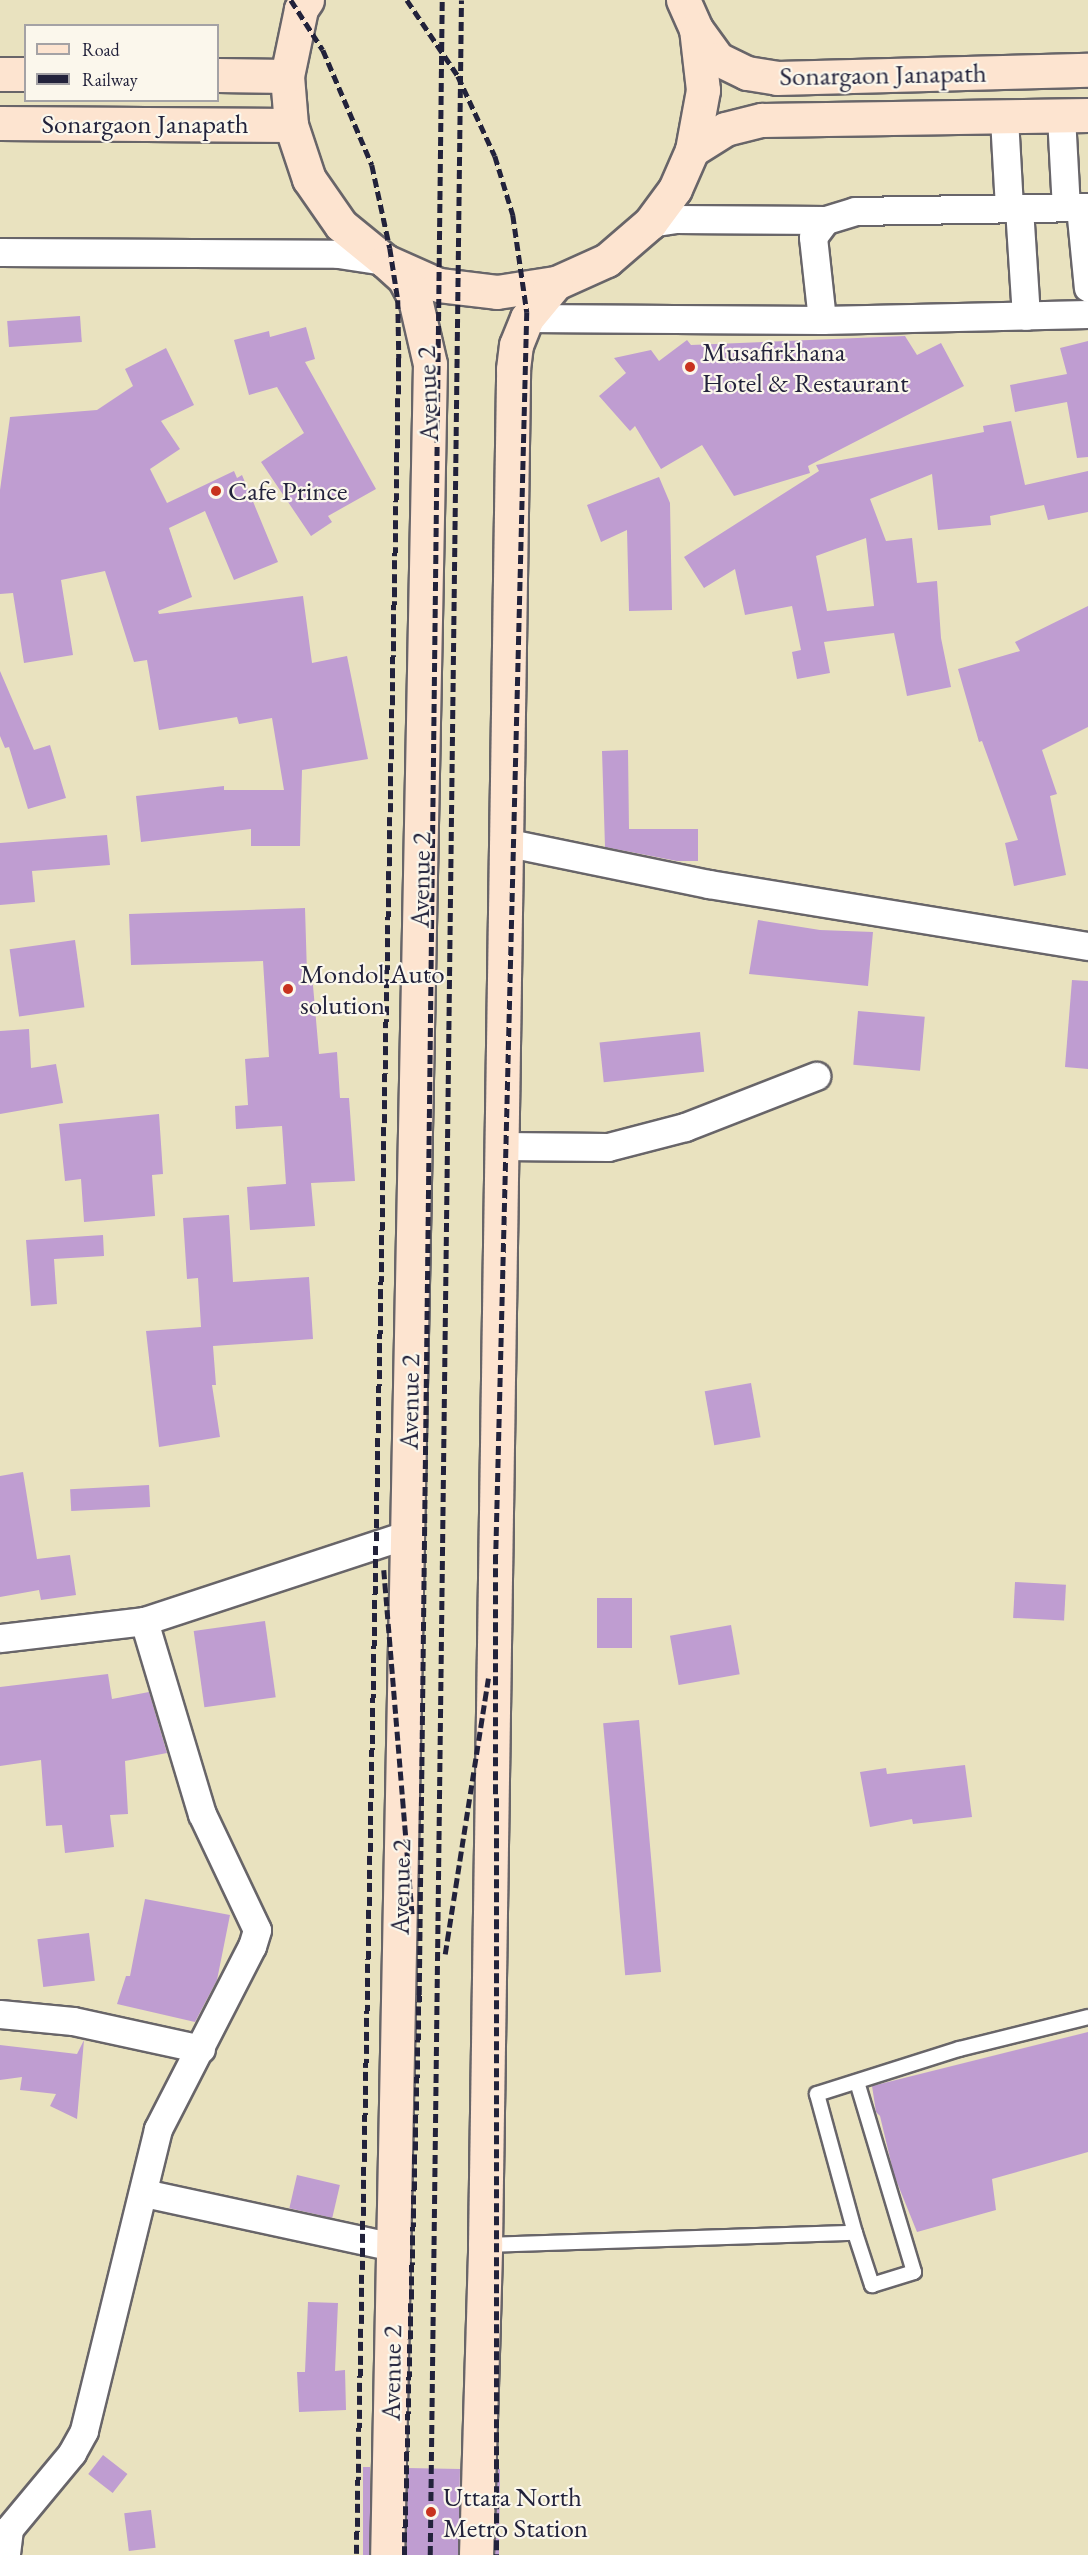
<!DOCTYPE html>
<html>
<head>
<meta charset="utf-8">
<style>
  body { margin:0 }
  #map { position:relative; width:1088px; height:2555px; overflow:hidden; background:#e9e2bf; font-family:"EB Garamond",serif }
  div>[style] { position:absolute }
  [style*='--x'] { left:calc(var(--x)*1px); top:calc(var(--y)*1px); width:calc(var(--w)*1px); rotate:calc(var(--a)*1deg) }
  .building>* { inset:0; background:#bf9dd1; transform-origin:0 0 }
  .roads { filter:drop-shadow(2px 0 #686569) drop-shadow(-2px 0 #686569) drop-shadow(0 2px #686569) drop-shadow(0 -2px #686569) }
  .service>* { height:14px; margin:-7px; padding:0 7px; transform-origin:7px; border-radius:7px; background:#fff }
  .minor>* { height:27px; margin:-13.5px; padding:0 13.5px; transform-origin:13.5px; border-radius:13.5px; background:#fff }
  .secondary>* { height:33px; margin:-16.5px; padding:0 16.5px; transform-origin:16.5px; border-radius:16.5px; background:#fde4d0 }
  .rail>* { height:4.5px; margin-top:-2.25px; transform-origin:0; background:repeating-linear-gradient(90deg,#22223b 0 9px,transparent 0 13.5px) }
  .dots>* { width:16px; height:16px; translate:-50% -50%; box-sizing:border-box; border:3px solid #fbf7ec; border-radius:50% }
  span { translate:-50% -50%; white-space:nowrap; text-align:center; line-height:1.15; -webkit-text-stroke:4.5px #fbf7ec; paint-order:stroke }
  .street-label { font-size:27px; color:#22223b }
  .poi-label { font-size:27px; color:#22223b }
  .left { translate:0 -50%; text-align:left }
  .legend { position:absolute; left:24px; top:24px; width:195px; height:78px; box-sizing:border-box; background:#fbf7ec; border:2px solid #a4a2a5; margin:0; padding:8px 10px; list-style:none; font-size:18px; color:#22223b }
  .legend li { display:flex; align-items:center; gap:12px; height:30px }
  .legend b { width:30px; border:2px solid #a4a2a5 }
</style>
</head>
<body>
<div id="map">
  <div class="building">
    <i style="left:80px;top:316px;width:26px;height:73px;rotate:86deg"></i>
    <i style="clip-path:polygon(306px 327px,315px 359px,305px 362px,376px 489px,328px 516px,332px 522px,311px 536px,261px 462px,304px 433px,277px 387px,249px 395px,234px 340px,269px 331px,270px 337px)"></i>
    <i style="clip-path:polygon(905px 336px,917px 355px,941px 343px,964px 386px,808px 466px,810px 473px,734px 496px,702px 445px,661px 469px,635px 426px,630px 431px,599px 396px,626px 373px,614px 358px,651px 350px,659px 361px,687px 340px,691px 345px)"></i>
    <i style="clip-path:polygon(1088px 341px,1088px 457px,1077px 458px,1067px 402px,1015px 412px,1010px 385px,1067px 374px,1060px 348px)"></i>
    <i style="clip-path:polygon(166px 348px,194px 405px,161px 421px,180px 449px,150px 469px,167px 503px,234px 471px,237px 478px,242px 475px,278px 562px,234px 580px,205px 511px,169px 528px,192px 597px,158px 611px,159px 614px,303px 596px,312px 663px,347px 656px,368px 759px,302px 770px,300px 846px,251px 846px,251px 829px,141px 842px,136px 796px,224px 786px,224px 790px,284px 790px,272px 718px,239px 724px,237px 717px,159px 730px,147px 660px,134px 662px,105px 571px,61px 580px,73px 655px,24px 663px,13px 593px,0 594px,0 490px,10px 417px,97px 410px,133px 386px,125px 369px)"></i>
    <i style="clip-path:polygon(evenodd,1011px 421px,1025px 485px,1088px 471px,1088px 512px,1048px 520px,1044px 505px,990px 516px,991px 525px,938px 530px,932px 474px,870px 499px,886px 541px,912px 538px,917px 583px,937px 581px,941px 638px,951px 687px,907px 696px,894px 633px,824px 642px,830px 673px,797px 679px,792px 652px,801px 650px,792px 606px,745px 615px,735px 569px,704px 588px,684px 557px,819px 471px,816px 465px,984px 432px,983px 426px,1011px 421px,866px 538px,874px 606px,827px 611px,816px 556px,866px 538px)"></i>
    <i style="clip-path:polygon(659px 477px,670px 503px,672px 610px,629px 611px,627px 530px,601px 542px,587px 505px)"></i>
    <i style="clip-path:polygon(1088px 606px,1088px 727px,1042px 750px,1057px 794px,1050px 796px,1066px 875px,1014px 886px,1005px 843px,1018px 840px,982px 741px,979px 742px,958px 669px,1020px 651px,1015px 642px)"></i>
    <i style="clip-path:polygon(0 671px,34px 750px,50px 745px,66px 798px,28px 809px,9px 747px,5px 748px,0 736px)"></i>
    <i style="clip-path:polygon(628px 750px,629px 829px,698px 829px,698px 861px,677px 861px,605px 847px,602px 751px)"></i>
    <i style="clip-path:polygon(107px 835px,110px 865px,32px 871px,35px 902px,0 905px,0 843px)"></i>
    <i style="clip-path:polygon(305px 908px,307px 974px,312px 974px,319px 1054px,337px 1052px,340px 1098px,349px 1098px,355px 1181px,311px 1183px,315px 1226px,250px 1230px,247px 1187px,286px 1184px,282px 1126px,236px 1129px,235px 1106px,248px 1105px,245px 1059px,269px 1057px,263px 961px,131px 965px,129px 914px)"></i>
    <i style="clip-path:polygon(758px 920px,820px 930px,873px 932px,868px 986px,749px 974px)"></i>
    <i style="left:75px;top:940px;width:68px;height:66px;rotate:82deg"></i>
    <i style="clip-path:polygon(1072px 980px,1088px 981px,1088px 1069px,1065px 1067px)"></i>
    <i style="left:858px;top:1011px;width:67px;height:54px;rotate:5deg"></i>
    <i style="clip-path:polygon(29px 1029px,31px 1068px,56px 1064px,63px 1103px,0 1114px,0 1031px)"></i>
    <i style="left:700px;top:1032px;width:40px;height:101px;rotate:84deg"></i>
    <i style="clip-path:polygon(159px 1114px,163px 1174px,152px 1175px,155px 1216px,84px 1222px,81px 1179px,65px 1181px,59px 1124px)"></i>
    <i style="clip-path:polygon(229px 1215px,233px 1282px,309px 1277px,313px 1339px,213px 1346px,216px 1385px,212px 1385px,220px 1437px,159px 1447px,146px 1331px,201px 1327px,198px 1278px,187px 1279px,183px 1218px)"></i>
    <i style="clip-path:polygon(103px 1235px,104px 1256px,54px 1259px,57px 1304px,31px 1306px,26px 1240px)"></i>
    <i style="left:751px;top:1383px;width:55px;height:47px;rotate:80deg"></i>
    <i style="clip-path:polygon(23px 1472px,37px 1559px,70px 1555px,76px 1595px,41px 1600px,39px 1590px,0 1597px,0 1476px)"></i>
    <i style="left:149px;top:1485px;width:22px;height:79px;rotate:87deg"></i>
    <i style="left:1015px;top:1582px;width:51px;height:36px;rotate:3deg"></i>
    <i style="left:597px;top:1598px;width:35px;height:50px"></i>
    <i style="left:265px;top:1621px;width:77px;height:72px;rotate:82deg"></i>
    <i style="left:731px;top:1625px;width:50px;height:62px;rotate:80deg"></i>
    <i style="clip-path:polygon(108px 1674px,112px 1699px,149px 1692px,167px 1753px,125px 1761px,128px 1814px,110px 1815px,114px 1847px,65px 1853px,62px 1825px,46px 1826px,41px 1760px,0 1766px,0 1687px)"></i>
    <i style="left:639px;top:1720px;width:253px;height:36px;rotate:85deg"></i>
    <i style="clip-path:polygon(965px 1765px,972px 1817px,913px 1824px,912px 1819px,870px 1827px,860px 1772px,886px 1768px,887px 1774px)"></i>
    <i style="clip-path:polygon(145px 1899px,230px 1915px,217px 1980px,195px 2022px,117px 2004px,126px 1976px,130px 1976px)"></i>
    <i style="left:89px;top:1933px;width:48px;height:52px;rotate:83deg"></i>
    <i style="clip-path:polygon(1088px 2032px,1088px 2152px,992px 2179px,996px 2210px,917px 2232px,894px 2175px,880px 2116px,876px 2112px,872px 2086px)"></i>
    <i style="clip-path:polygon(84px 2040px,77px 2119px,50px 2106px,56px 2094px,20px 2090px,22px 2077px,0 2080px,0 2045px,77px 2054px)"></i>
    <i style="left:297px;top:2175px;width:44px;height:34px;rotate:13deg"></i>
    <i style="clip-path:polygon(308px 2302px,338px 2303px,335px 2371px,345px 2370px,346px 2410px,299px 2412px,297px 2372px,305px 2372px)"></i>
    <i style="left:103px;top:2455px;width:31px;height:24px;rotate:38deg"></i>
    <i style="left:363px;top:2467px;width:7px;height:88px"></i>
    <i style="left:407px;top:2468px;width:53px;height:87px;rotate:1deg"></i>
    <i style="clip-path:polygon(497px 2469px,500px 2469px,499px 2555px,495px 2555px)"></i>
    <i style="left:151px;top:2510px;width:38px;height:27px;rotate:83deg"></i>
  </div>
  <div class="roads">
    <div class="service">
      <i style="--x:855;--y:2233;--w:55;--a:71.9"></i>
      <i style="--x:872;--y:2285;--w:44;--a:-17.2"></i>
      <i style="--x:914;--y:2272;--w:198;--a:-106.7"></i>
      <i style="--x:485;--y:2245;--w:370;--a:-1.9"></i>
      <i style="--x:855;--y:2233;--w:144;--a:-105.3"></i>
      <i style="--x:817;--y:2094;--w:149;--a:-17.6"></i>
      <i style="--x:959;--y:2049;--w:133;--a:-13.9"></i>
    </div>
    <div class="minor">
      <i style="--x:1061;--y:116;--w:91;--a:86.9"></i>
      <i style="--x:1004;--y:118;--w:90;--a:86.8"></i>
      <i style="--x:1080;--y:207;--w:81;--a:84.4"></i>
      <i style="--x:1019;--y:208;--w:108;--a:86.3"></i>
      <i style="--x:650;--y:223;--w:25;--a:-9"></i>
      <i style="--x:675;--y:219;--w:151;--a:0.4"></i>
      <i style="--x:0;--y:252;--w:338;--a:0.3"></i>
      <i style="--x:338;--y:254;--w:48;--a:8.5"></i>
      <i style="--x:527;--y:318;--w:295;--a:0.4"></i>
      <i style="--x:822;--y:320;--w:266;--a:-1.3"></i>
      <i style="--x:822;--y:320;--w:83;--a:-96.2"></i>
      <i style="--x:813;--y:237;--w:21;--a:-53"></i>
      <i style="--x:826;--y:220;--w:30;--a:-17"></i>
      <i style="--x:855;--y:211;--w:233;--a:-1"></i>
      <i style="--x:504;--y:842;--w:209;--a:11.6"></i>
      <i style="--x:709;--y:884;--w:384;--a:9.3"></i>
      <i style="--x:502;--y:1146;--w:106;--a:0.5"></i>
      <i style="--x:608;--y:1147;--w:80;--a:-14.6"></i>
      <i style="--x:685;--y:1127;--w:141;--a:-21.3"></i>
      <i style="--x:144;--y:1621;--w:276;--a:-18.2"></i>
      <i style="--x:0;--y:1638;--w:145;--a:-6.7"></i>
      <i style="--x:144;--y:1621;--w:202;--a:73.3"></i>
      <i style="--x:202;--y:1814;--w:128;--a:64.6"></i>
      <i style="--x:257;--y:1930;--w:17;--a:107"></i>
      <i style="--x:252;--y:1946;--w:206;--a:117.2"></i>
      <i style="--x:158;--y:2129;--w:311;--a:103.8"></i>
      <i style="--x:84;--y:2431;--w:25;--a:119"></i>
      <i style="--x:72;--y:2453;--w:99;--a:129.7"></i>
      <i style="--x:9;--y:2529;--w:26;--a:97"></i>
      <i style="--x:0;--y:2014;--w:73;--a:5.5"></i>
      <i style="--x:73;--y:2021;--w:131;--a:12.3"></i>
      <i style="--x:144;--y:2193;--w:256;--a:12.2"></i>
    </div>
    <div class="secondary">
      <i style="--x:307;--y:0;--w:11;--a:124"></i>
      <i style="--x:301;--y:9;--w:68;--a:101.8"></i>
      <i style="--x:287;--y:76;--w:49;--a:85.3"></i>
      <i style="--x:291;--y:125;--w:57;--a:71.6"></i>
      <i style="--x:309;--y:179;--w:56;--a:55.2"></i>
      <i style="--x:341;--y:225;--w:57;--a:39.3"></i>
      <i style="--x:385;--y:261;--w:59;--a:24"></i>
      <i style="--x:439;--y:285;--w:58;--a:6.9"></i>
      <i style="--x:497;--y:292;--w:60;--a:-8.7"></i>
      <i style="--x:556;--y:283;--w:56;--a:-24.3"></i>
      <i style="--x:607;--y:260;--w:57;--a:-40.7"></i>
      <i style="--x:650;--y:223;--w:42;--a:-53.7"></i>
      <i style="--x:675;--y:189;--w:43;--a:-66.4"></i>
      <i style="--x:692;--y:150;--w:61;--a:-79.6"></i>
      <i style="--x:703;--y:90;--w:61;--a:-96.5"></i>
      <i style="--x:696;--y:29;--w:32;--a:-114"></i>
      <i style="--x:696;--y:29;--w:37;--a:54"></i>
      <i style="--x:718;--y:59;--w:32;--a:26"></i>
      <i style="--x:747;--y:73;--w:30;--a:9"></i>
      <i style="--x:777;--y:78;--w:311;--a:-1.5"></i>
      <i style="--x:0;--y:74;--w:26;--a:0"></i>
      <i style="--x:218;--y:75;--w:69;--a:0.8"></i>
      <i style="--x:0;--y:123;--w:291;--a:0.4"></i>
      <i style="--x:692;--y:150;--w:39;--a:-32"></i>
      <i style="--x:725;--y:129;--w:38;--a:-14"></i>
      <i style="--x:762;--y:120;--w:326;--a:-0.9"></i>
      <i style="--x:385;--y:261;--w:25;--a:42"></i>
      <i style="--x:404;--y:278;--w:24;--a:62"></i>
      <i style="--x:415;--y:299;--w:67;--a:77"></i>
      <i style="--x:430;--y:364;--w:2191;--a:91.12"></i>
      <i style="--x:476;--y:2555;--w:310;--a:-88.3"></i>
      <i style="--x:485;--y:2245;--w:1876;--a:-89.14"></i>
      <i style="--x:513;--y:369;--w:24;--a:-83"></i>
      <i style="--x:516;--y:345;--w:29;--a:-68"></i>
      <i style="--x:527;--y:318;--w:45;--a:-50.4"></i>
    </div>
  </div>
  <div class="rail">
    <i style="--x:291;--y:0;--w:59;--a:57.4"></i>
    <i style="--x:323;--y:50;--w:125;--a:66.9"></i>
    <i style="--x:372;--y:165;--w:85;--a:77.8"></i>
    <i style="--x:390;--y:248;--w:53;--a:81.3"></i>
    <i style="--x:398;--y:300;--w:58;--a:89"></i>
    <i style="--x:399;--y:358;--w:2197;--a:91.1"></i>
    <i style="--x:407;--y:0;--w:92;--a:56.1"></i>
    <i style="--x:458;--y:76;--w:88;--a:65.2"></i>
    <i style="--x:495;--y:156;--w:62;--a:73"></i>
    <i style="--x:513;--y:215;--w:98;--a:81.8"></i>
    <i style="--x:527;--y:312;--w:1243;--a:91.43"></i>
    <i style="--x:496;--y:1555;--w:1000;--a:89.94"></i>
    <i style="--x:384;--y:1570;--w:345;--a:85.3"></i>
    <i style="--x:445;--y:1954;--w:279;--a:-81.1"></i>
    <i style="--x:404;--y:2555;--w:560;--a:-88.47"></i>
    <i style="--x:419;--y:1995;--w:1995;--a:-89.34"></i>
    <i style="--x:430;--y:2555;--w:2555;--a:-89.3"></i>
  </div>
  <div class="dots">
    <i style="left:690px;top:367px;background:#c8321e"></i>
    <i style="left:216px;top:491px;background:#c8321e"></i>
    <i style="left:288px;top:989px;background:#c8321e"></i>
    <i style="left:431px;top:2512px;background:#c8321e"></i>
  </div>
  <div class="street-label">
    <span style="left:883px;top:74px;rotate:-1deg">Sonargaon Janapath</span>
    <span style="left:145px;top:124px">Sonargaon Janapath</span>
    <span style="left:427px;top:394px;rotate:-92deg">Avenue 2</span>
    <span style="left:420px;top:880px;rotate:-89deg">Avenue 2</span>
    <span style="left:409px;top:1402px;rotate:-89deg">Avenue 2</span>
    <span style="left:400px;top:1887px;rotate:-89deg">Avenue 2</span>
    <span style="left:391px;top:2373px;rotate:-89deg">Avenue 2</span>
  </div>
  <div class="poi-label">
    <span class="left" style="left:702px;top:367px">Musafirkhana<br>Hotel &amp; Restaurant</span>
    <span class="left" style="left:228px;top:491px">Cafe Prince</span>
    <span class="left" style="left:300px;top:989px">Mondol Auto<br>solution</span>
    <span class="left" style="left:443px;top:2512px">Uttara North<br>Metro Station</span>
  </div>
  <ul class="legend">
  <li><b style="height:8px;background:#fde4d0"></b>Road</li>
  <li><b style="height:8px;background:#22223b"></b>Railway</li>
  </ul>
</div>
</body>
</html>
